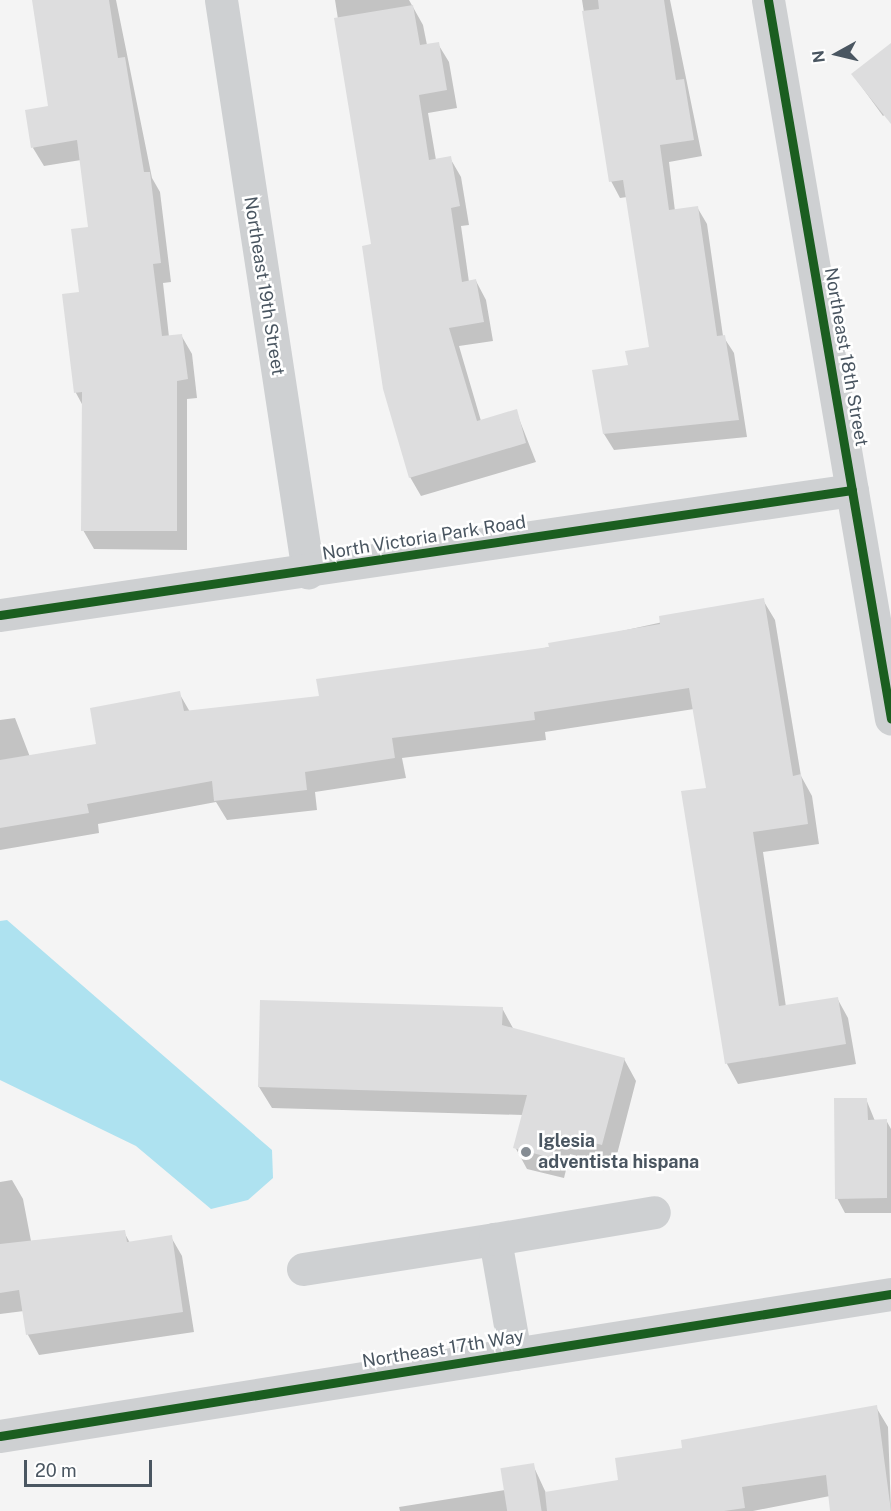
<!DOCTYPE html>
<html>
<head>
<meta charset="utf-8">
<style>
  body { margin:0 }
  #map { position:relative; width:891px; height:1511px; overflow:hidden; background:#f4f4f4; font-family:"Public Sans",sans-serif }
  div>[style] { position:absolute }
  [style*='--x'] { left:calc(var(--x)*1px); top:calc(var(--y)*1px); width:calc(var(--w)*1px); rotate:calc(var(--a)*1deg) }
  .water>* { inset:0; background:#aee2f0 }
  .shadow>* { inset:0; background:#0003 }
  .building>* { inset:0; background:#ddddde; transform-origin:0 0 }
  .minor>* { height:33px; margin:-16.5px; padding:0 16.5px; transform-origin:16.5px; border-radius:16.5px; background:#ced0d2 }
  .cycleway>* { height:9px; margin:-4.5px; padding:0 4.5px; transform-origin:4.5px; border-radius:4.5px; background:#1b5e20 }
  .dots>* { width:16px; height:16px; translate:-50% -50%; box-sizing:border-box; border:3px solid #fff; border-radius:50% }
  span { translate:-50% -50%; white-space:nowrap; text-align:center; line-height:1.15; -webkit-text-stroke:5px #fff; paint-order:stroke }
  .street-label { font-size:18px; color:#4a5661 }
  .poi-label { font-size:18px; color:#4a5661; font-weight:700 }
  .left { translate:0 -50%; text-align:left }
  .north { position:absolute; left:807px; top:24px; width:60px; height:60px; -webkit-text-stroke:4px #fff; paint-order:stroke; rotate:262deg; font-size:16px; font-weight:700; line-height:24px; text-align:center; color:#4a5661 }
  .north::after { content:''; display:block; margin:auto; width:21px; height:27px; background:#4a5661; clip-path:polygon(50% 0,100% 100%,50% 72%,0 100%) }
  .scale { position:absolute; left:24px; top:1460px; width:128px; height:27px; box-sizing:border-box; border:3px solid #4a5661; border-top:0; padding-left:8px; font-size:18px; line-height:21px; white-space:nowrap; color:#4a5661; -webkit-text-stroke:4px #fff; paint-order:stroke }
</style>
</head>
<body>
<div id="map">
  <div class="water">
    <i style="clip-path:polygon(7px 920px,272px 1150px,273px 1178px,248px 1200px,211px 1209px,136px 1146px,0 1080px,0 921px)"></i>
  </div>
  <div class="shadow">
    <i style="clip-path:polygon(33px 0,116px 0,152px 178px,160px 192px,171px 282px,163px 283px,169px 337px,181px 335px,192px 354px,197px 398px,187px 399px,187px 550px,94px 549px,83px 530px,83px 406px,76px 393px,64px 295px,81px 293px,90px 229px,81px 160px,44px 166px,33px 148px,50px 107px)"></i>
    <i style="clip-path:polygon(335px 0,409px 0,423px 25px,427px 45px,438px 44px,449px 62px,457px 108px,428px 113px,436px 160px,450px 158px,461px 177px,469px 225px,461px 226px,469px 282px,476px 281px,486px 300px,493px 341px,459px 346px,481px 421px,516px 411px,536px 462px,421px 496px,410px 477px)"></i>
    <i style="clip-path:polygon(582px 0,670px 0,702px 156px,669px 162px,675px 211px,697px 207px,707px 224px,723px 336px,734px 353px,747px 437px,614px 450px,604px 434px,630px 366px,651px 348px,627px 197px,620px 198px,611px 181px)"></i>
    <i style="clip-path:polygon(891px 45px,891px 110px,883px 116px,853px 75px)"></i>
    <i style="clip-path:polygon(763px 600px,775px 620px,801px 776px,812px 796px,819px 844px,763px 852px,786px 1007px,837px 998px,848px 1018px,856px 1064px,738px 1084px,727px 1064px,708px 789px,694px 709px,545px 732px,546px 740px,402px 758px,406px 778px,315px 792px,317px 810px,227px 820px,216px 802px,98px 824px,99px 833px,0 850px,0 720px,15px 718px,30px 757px,98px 746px,179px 693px,190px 712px,321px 697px)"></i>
    <i style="clip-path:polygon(502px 1008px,514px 1030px,624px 1059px,636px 1081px,614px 1166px,570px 1154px,564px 1178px,527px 1169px,515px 1147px,523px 1115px,272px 1108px,259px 1087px)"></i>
    <i style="clip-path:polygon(866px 1099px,875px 1121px,886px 1120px,891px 1129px,891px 1213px,845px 1213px,837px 1198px)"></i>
    <i style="clip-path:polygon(12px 1180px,23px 1199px,31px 1241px,124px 1232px,130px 1243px,171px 1237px,182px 1256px,194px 1332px,39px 1355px,28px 1335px,24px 1311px,0 1314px,0 1182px)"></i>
    <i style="clip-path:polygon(876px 1407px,888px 1427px,891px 1511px,832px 1511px,830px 1496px,753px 1511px,400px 1511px,399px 1507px,505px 1490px,533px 1465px,546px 1493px,620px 1481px,684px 1449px)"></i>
  </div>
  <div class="building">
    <i style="clip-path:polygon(32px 0,109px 0,118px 58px,125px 57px,144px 172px,150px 172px,161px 263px,153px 264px,162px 336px,182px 334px,188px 379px,177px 381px,177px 531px,81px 531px,82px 392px,74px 393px,62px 294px,79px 292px,71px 229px,88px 227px,77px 140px,31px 148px,25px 110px,48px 106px)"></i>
    <i style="clip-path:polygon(598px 0,664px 0,676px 80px,684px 79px,694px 140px,660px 145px,669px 210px,698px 206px,717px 336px,725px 335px,739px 420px,603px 434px,592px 370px,628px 365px,625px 351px,649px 347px,623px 180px,609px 182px,582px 11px,599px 9px)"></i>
    <i style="clip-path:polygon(413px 5px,420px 45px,439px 42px,447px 90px,419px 95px,429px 160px,451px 156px,460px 206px,451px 208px,462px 282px,476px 279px,484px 322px,449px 328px,477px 421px,517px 409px,526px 443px,409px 478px,383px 389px,362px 246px,371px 244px,334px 18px)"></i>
    <i style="clip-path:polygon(891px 43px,891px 124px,851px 74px)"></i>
    <i style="clip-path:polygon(764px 598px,793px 776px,801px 774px,808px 824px,753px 832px,779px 1006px,838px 997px,846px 1044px,725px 1064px,681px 791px,706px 788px,689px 688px,534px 712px,535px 720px,392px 738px,395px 758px,305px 772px,307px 790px,214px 801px,212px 781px,87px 804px,89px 813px,0 828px,0 760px,96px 744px,90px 708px,180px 691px,184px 711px,319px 696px,316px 679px,549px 647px,548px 643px,660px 624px,659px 616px)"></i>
    <i style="clip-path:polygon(260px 1000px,503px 1007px,502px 1025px,625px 1058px,602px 1145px,558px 1134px,552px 1158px,513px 1148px,527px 1095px,258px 1087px)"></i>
    <i style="clip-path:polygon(834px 1098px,867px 1098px,868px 1120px,887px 1119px,887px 1198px,835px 1199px)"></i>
    <i style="clip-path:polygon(125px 1230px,127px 1242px,172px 1235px,183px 1312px,26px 1335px,19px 1290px,0 1293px,0 1244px)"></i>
    <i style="clip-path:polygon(877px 1405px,891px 1511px,830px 1511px,826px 1475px,742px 1487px,745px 1508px,724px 1511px,547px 1511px,545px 1492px,618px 1480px,615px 1458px,682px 1448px,681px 1440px)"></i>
    <i style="left:534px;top:1463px;width:49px;height:34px;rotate:81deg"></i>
  </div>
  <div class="minor">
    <i style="--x:221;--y:0;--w:579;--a:81.35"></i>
    <i style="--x:768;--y:0;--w:729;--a:80.29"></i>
    <i style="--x:0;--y:615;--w:861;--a:-8.35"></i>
    <i style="--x:303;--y:1269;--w:194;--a:-8.9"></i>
    <i style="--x:515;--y:1354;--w:117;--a:-99.9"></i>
    <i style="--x:495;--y:1239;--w:161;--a:-9.6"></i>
    <i style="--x:0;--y:1436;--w:902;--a:-9.06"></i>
  </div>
  <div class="cycleway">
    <i style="--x:768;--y:0;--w:729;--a:80.29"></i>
    <i style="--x:0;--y:615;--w:861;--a:-8.35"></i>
    <i style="--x:0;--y:1436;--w:902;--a:-9.06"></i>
  </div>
  <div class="dots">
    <i style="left:526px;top:1152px;background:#868d94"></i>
  </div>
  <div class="street-label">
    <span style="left:264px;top:286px;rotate:81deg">Northeast 19th Street</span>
    <span style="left:846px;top:357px;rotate:80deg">Northeast 18th Street</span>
    <span style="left:424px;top:538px;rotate:-9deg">North Victoria Park Road</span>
    <span style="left:443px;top:1349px;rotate:-9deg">Northeast 17th Way</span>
  </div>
  <div class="poi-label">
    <span class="left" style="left:538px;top:1152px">Iglesia<br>adventista hispana</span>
  </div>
  <div class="north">N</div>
  <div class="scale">20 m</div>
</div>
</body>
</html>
